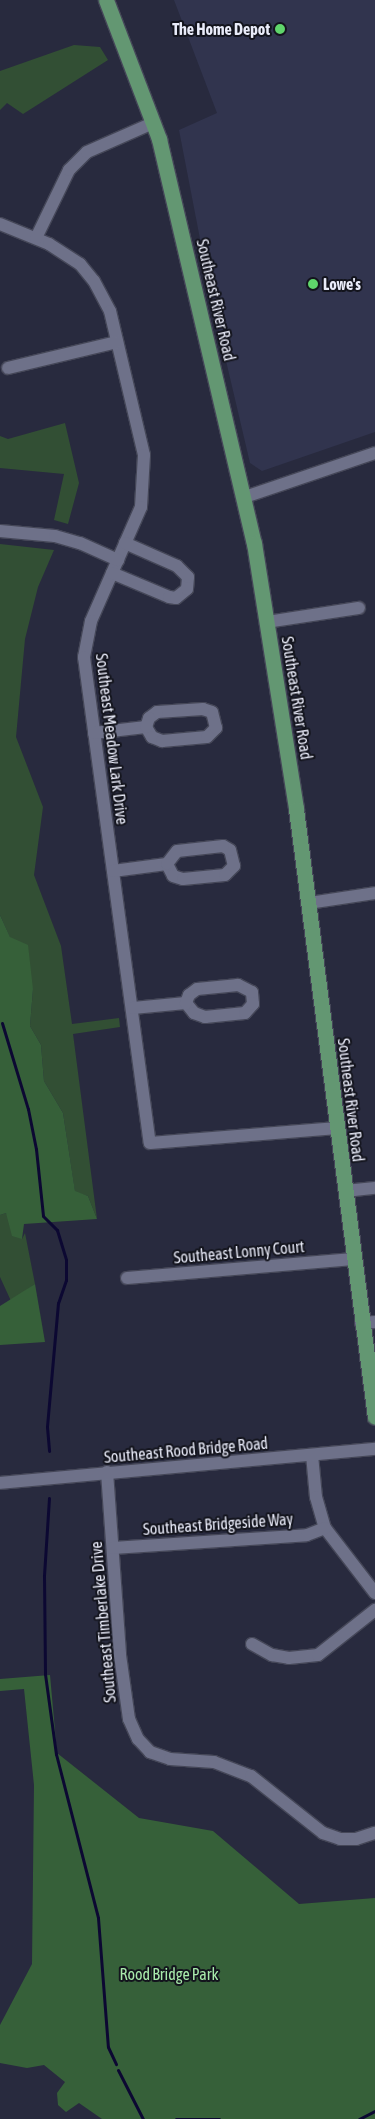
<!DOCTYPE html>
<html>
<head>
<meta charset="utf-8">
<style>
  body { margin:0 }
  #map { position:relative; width:375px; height:2119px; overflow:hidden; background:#282a3e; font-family:"Asap Condensed",sans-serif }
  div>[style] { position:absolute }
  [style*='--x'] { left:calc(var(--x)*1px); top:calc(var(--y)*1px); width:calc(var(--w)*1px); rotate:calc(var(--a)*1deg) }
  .built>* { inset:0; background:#31344e }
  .green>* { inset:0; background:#324f34 }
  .forest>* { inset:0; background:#366039 }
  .stream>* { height:3px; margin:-1.5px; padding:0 1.5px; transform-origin:1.5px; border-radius:1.5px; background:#0c0832 }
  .roads { filter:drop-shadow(1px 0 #454758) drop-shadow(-1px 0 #454758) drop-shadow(0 1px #454758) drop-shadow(0 -1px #454758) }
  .minor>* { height:12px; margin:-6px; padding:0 6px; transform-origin:6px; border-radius:6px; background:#6e7189 }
  .major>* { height:15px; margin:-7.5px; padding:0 7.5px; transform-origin:7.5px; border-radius:7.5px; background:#639772 }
  .dots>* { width:14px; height:14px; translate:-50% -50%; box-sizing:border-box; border:2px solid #13141d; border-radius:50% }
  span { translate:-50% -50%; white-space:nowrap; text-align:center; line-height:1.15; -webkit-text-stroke:4px #13141d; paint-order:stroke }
  .poi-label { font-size:16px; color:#e9ebf9; font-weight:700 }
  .right { translate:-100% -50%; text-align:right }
  .left { translate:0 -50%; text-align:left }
  .street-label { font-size:16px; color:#e9ebf9 }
  .park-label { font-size:16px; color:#a8eaab }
</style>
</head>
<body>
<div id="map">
  <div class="built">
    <i style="clip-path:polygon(174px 0,375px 0,375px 432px,262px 471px,250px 463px,212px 301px,179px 130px,217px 113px)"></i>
  </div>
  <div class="green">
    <i style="clip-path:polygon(74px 45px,100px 47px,108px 60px,23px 114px,7px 103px,0 110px,0 71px)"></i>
    <i style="clip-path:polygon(65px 423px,79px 483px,68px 524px,54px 520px,64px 474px,0 468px,0 436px,8px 439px)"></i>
    <i style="clip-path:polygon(0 544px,54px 550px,38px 587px,25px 639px,16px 737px,43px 807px,34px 875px,61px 946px,72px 1024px,119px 1018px,120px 1027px,73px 1034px,97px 1219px,88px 1196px,75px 1192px,63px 1113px,44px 1081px,41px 1045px,30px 1026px,33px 989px,0 915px)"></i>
    <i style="clip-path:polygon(6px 1213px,22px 1239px,25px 1233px,35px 1284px,11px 1301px,0 1277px,0 1215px)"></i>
  </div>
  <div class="forest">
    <i style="clip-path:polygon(0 915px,10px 937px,28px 945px,33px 989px,30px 1026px,41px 1045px,44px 1081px,63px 1113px,75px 1191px,88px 1196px,97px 1219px,24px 1224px,22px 1239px,12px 1236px,6px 1213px,0 1215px)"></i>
    <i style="clip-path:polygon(35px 1284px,45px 1342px,0 1345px,0 1306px)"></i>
    <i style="clip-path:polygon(50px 1675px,57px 1753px,139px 1818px,213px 1831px,299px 1904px,375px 1898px,375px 2119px,102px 2119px,79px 2103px,66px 2112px,58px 2105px,57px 2093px,65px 2082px,44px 2065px,27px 2068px,0 2063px,0 2025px,32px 1964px,34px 1785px,24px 1689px,0 1691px,0 1679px)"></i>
  </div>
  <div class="stream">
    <i style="--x:2;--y:1023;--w:90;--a:73.2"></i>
    <i style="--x:28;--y:1109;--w:41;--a:78.7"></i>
    <i style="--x:36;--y:1149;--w:67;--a:84"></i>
    <i style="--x:43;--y:1216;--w:20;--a:45"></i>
    <i style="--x:57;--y:1230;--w:31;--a:73"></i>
    <i style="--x:66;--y:1260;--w:20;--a:90"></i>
    <i style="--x:66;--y:1280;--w:24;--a:109"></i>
    <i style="--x:58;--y:1303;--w:124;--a:95.1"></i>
    <i style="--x:47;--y:1427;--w:24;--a:85"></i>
    <i style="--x:49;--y:1498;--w:78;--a:93.7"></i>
    <i style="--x:44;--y:1576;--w:98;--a:89.4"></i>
    <i style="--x:45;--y:1674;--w:81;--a:82.2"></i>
    <i style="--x:56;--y:1754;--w:169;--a:75.6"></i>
    <i style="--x:98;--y:1918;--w:129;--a:85.6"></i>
    <i style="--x:108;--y:2047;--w:19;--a:65"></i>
    <i style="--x:118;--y:2070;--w:55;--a:63"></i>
    <i style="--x:176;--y:2119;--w:43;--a:0"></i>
    <i style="--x:359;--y:2119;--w:18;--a:-27"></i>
  </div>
  <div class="roads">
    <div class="minor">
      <i style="--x:0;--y:224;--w:53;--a:22.2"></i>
      <i style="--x:49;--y:244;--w:37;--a:33"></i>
      <i style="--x:80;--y:264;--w:22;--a:51"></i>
      <i style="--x:94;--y:281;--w:34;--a:62"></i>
      <i style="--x:110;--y:311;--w:148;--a:76.7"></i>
      <i style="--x:144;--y:455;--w:52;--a:93.3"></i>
      <i style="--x:141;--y:507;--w:124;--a:113.7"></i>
      <i style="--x:91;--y:621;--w:37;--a:101"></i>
      <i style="--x:84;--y:657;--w:490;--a:82.3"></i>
      <i style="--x:150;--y:1143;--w:188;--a:-4.6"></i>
      <i style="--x:36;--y:238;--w:76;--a:-64.1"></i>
      <i style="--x:69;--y:170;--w:25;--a:-45"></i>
      <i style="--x:87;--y:152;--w:72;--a:-23.7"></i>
      <i style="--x:8;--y:368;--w:112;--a:-13.4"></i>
      <i style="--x:245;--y:497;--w:137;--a:-18.7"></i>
      <i style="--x:0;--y:531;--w:55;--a:5.2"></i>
      <i style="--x:55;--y:536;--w:26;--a:16"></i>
      <i style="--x:80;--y:543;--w:42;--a:24.1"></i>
      <i style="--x:112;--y:573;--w:62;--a:22.8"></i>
      <i style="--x:169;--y:597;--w:7;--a:8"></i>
      <i style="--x:176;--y:598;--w:14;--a:-39"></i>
      <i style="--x:187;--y:589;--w:12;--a:-85"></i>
      <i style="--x:188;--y:577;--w:16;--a:-135"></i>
      <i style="--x:177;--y:566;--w:57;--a:-156.1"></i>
      <i style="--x:267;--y:622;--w:93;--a:-8.7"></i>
      <i style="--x:94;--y:733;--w:52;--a:-6.6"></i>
      <i style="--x:146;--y:727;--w:12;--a:59"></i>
      <i style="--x:152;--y:737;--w:11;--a:22"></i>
      <i style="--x:162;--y:741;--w:45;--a:-5.1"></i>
      <i style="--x:207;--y:737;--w:13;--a:-45"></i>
      <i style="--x:216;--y:728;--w:16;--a:-104"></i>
      <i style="--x:212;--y:712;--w:9;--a:-162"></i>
      <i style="--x:203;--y:709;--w:46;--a:176.3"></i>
      <i style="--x:157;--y:712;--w:10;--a:143"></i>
      <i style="--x:149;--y:718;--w:9;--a:108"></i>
      <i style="--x:113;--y:871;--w:54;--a:-7.4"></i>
      <i style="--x:167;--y:864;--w:13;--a:63"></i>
      <i style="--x:173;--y:876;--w:10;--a:17"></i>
      <i style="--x:183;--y:879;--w:42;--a:-5.4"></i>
      <i style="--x:225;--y:875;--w:13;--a:-45"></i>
      <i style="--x:234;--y:866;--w:16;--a:-104"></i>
      <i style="--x:230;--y:850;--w:8;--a:-150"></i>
      <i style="--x:223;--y:846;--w:46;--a:173.8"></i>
      <i style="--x:177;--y:851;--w:16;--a:128"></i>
      <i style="--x:309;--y:903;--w:67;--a:-8.6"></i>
      <i style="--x:133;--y:1008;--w:53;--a:-5.4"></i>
      <i style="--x:186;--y:1003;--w:13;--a:51"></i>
      <i style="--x:194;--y:1013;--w:12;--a:20"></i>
      <i style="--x:205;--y:1017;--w:40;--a:-5.7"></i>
      <i style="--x:245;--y:1013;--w:12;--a:-48"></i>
      <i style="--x:253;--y:1004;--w:12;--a:-95"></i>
      <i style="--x:252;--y:992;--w:16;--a:-153"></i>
      <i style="--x:238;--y:985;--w:41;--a:174.4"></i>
      <i style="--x:197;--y:989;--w:10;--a:143"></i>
      <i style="--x:189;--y:995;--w:9;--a:111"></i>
      <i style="--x:345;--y:1191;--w:30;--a:-6"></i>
      <i style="--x:127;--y:1278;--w:227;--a:-4.8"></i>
      <i style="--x:361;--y:1323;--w:14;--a:-4"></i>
      <i style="--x:312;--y:1455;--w:42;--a:84.6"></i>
      <i style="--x:316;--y:1497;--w:32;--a:74"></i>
      <i style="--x:325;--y:1528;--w:82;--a:52.4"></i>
      <i style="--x:107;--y:1472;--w:183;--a:85.9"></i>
      <i style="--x:120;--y:1655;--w:65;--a:82"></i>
      <i style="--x:129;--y:1719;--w:22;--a:66"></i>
      <i style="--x:138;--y:1739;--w:18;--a:47"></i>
      <i style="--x:150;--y:1752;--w:21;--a:19"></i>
      <i style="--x:170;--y:1759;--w:44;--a:3.9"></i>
      <i style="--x:214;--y:1762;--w:40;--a:21"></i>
      <i style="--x:251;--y:1776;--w:92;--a:38.4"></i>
      <i style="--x:323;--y:1833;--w:18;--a:19"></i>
      <i style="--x:340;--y:1839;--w:16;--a:0"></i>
      <i style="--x:356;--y:1839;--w:20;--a:-18"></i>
      <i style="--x:0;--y:1483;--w:377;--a:-5.2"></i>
      <i style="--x:113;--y:1548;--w:194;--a:-3.8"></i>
      <i style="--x:307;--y:1535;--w:19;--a:-21"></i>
      <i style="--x:252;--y:1644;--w:23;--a:29"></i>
      <i style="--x:272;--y:1655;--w:17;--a:10"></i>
      <i style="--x:289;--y:1658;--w:29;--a:-6"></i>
      <i style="--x:318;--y:1655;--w:73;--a:-38.3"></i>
    </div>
    <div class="major">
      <i style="--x:106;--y:0;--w:149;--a:69.1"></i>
      <i style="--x:159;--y:139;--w:415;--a:76.8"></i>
      <i style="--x:254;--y:543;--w:269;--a:81"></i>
      <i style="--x:296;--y:809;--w:613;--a:82.6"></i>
    </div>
  </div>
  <div class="dots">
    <i style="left:280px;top:29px;background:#5fd56b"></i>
    <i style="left:313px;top:284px;background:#5fd56b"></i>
  </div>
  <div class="poi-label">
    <span class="right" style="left:270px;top:29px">The Home Depot</span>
    <span class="left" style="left:323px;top:284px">Lowe's</span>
  </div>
  <div class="street-label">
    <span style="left:216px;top:300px;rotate:77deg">Southeast River Road</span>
    <span style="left:297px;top:698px;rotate:81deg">Southeast River Road</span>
    <span style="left:112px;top:739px;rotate:83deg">Southeast Meadow Lark Drive</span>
    <span style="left:351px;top:1100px;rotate:83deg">Southeast River Road</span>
    <span style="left:239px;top:1252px;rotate:-5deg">Southeast Lonny Court</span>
    <span style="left:186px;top:1450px;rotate:-5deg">Southeast Rood Bridge Road</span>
    <span style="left:218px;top:1524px;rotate:-4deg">Southeast Bridgeside Way</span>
    <span style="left:103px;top:1622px;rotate:-95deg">Southeast Timberlake Drive</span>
  </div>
  <div class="park-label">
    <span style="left:169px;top:1974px">Rood Bridge Park</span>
  </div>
</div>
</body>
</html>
